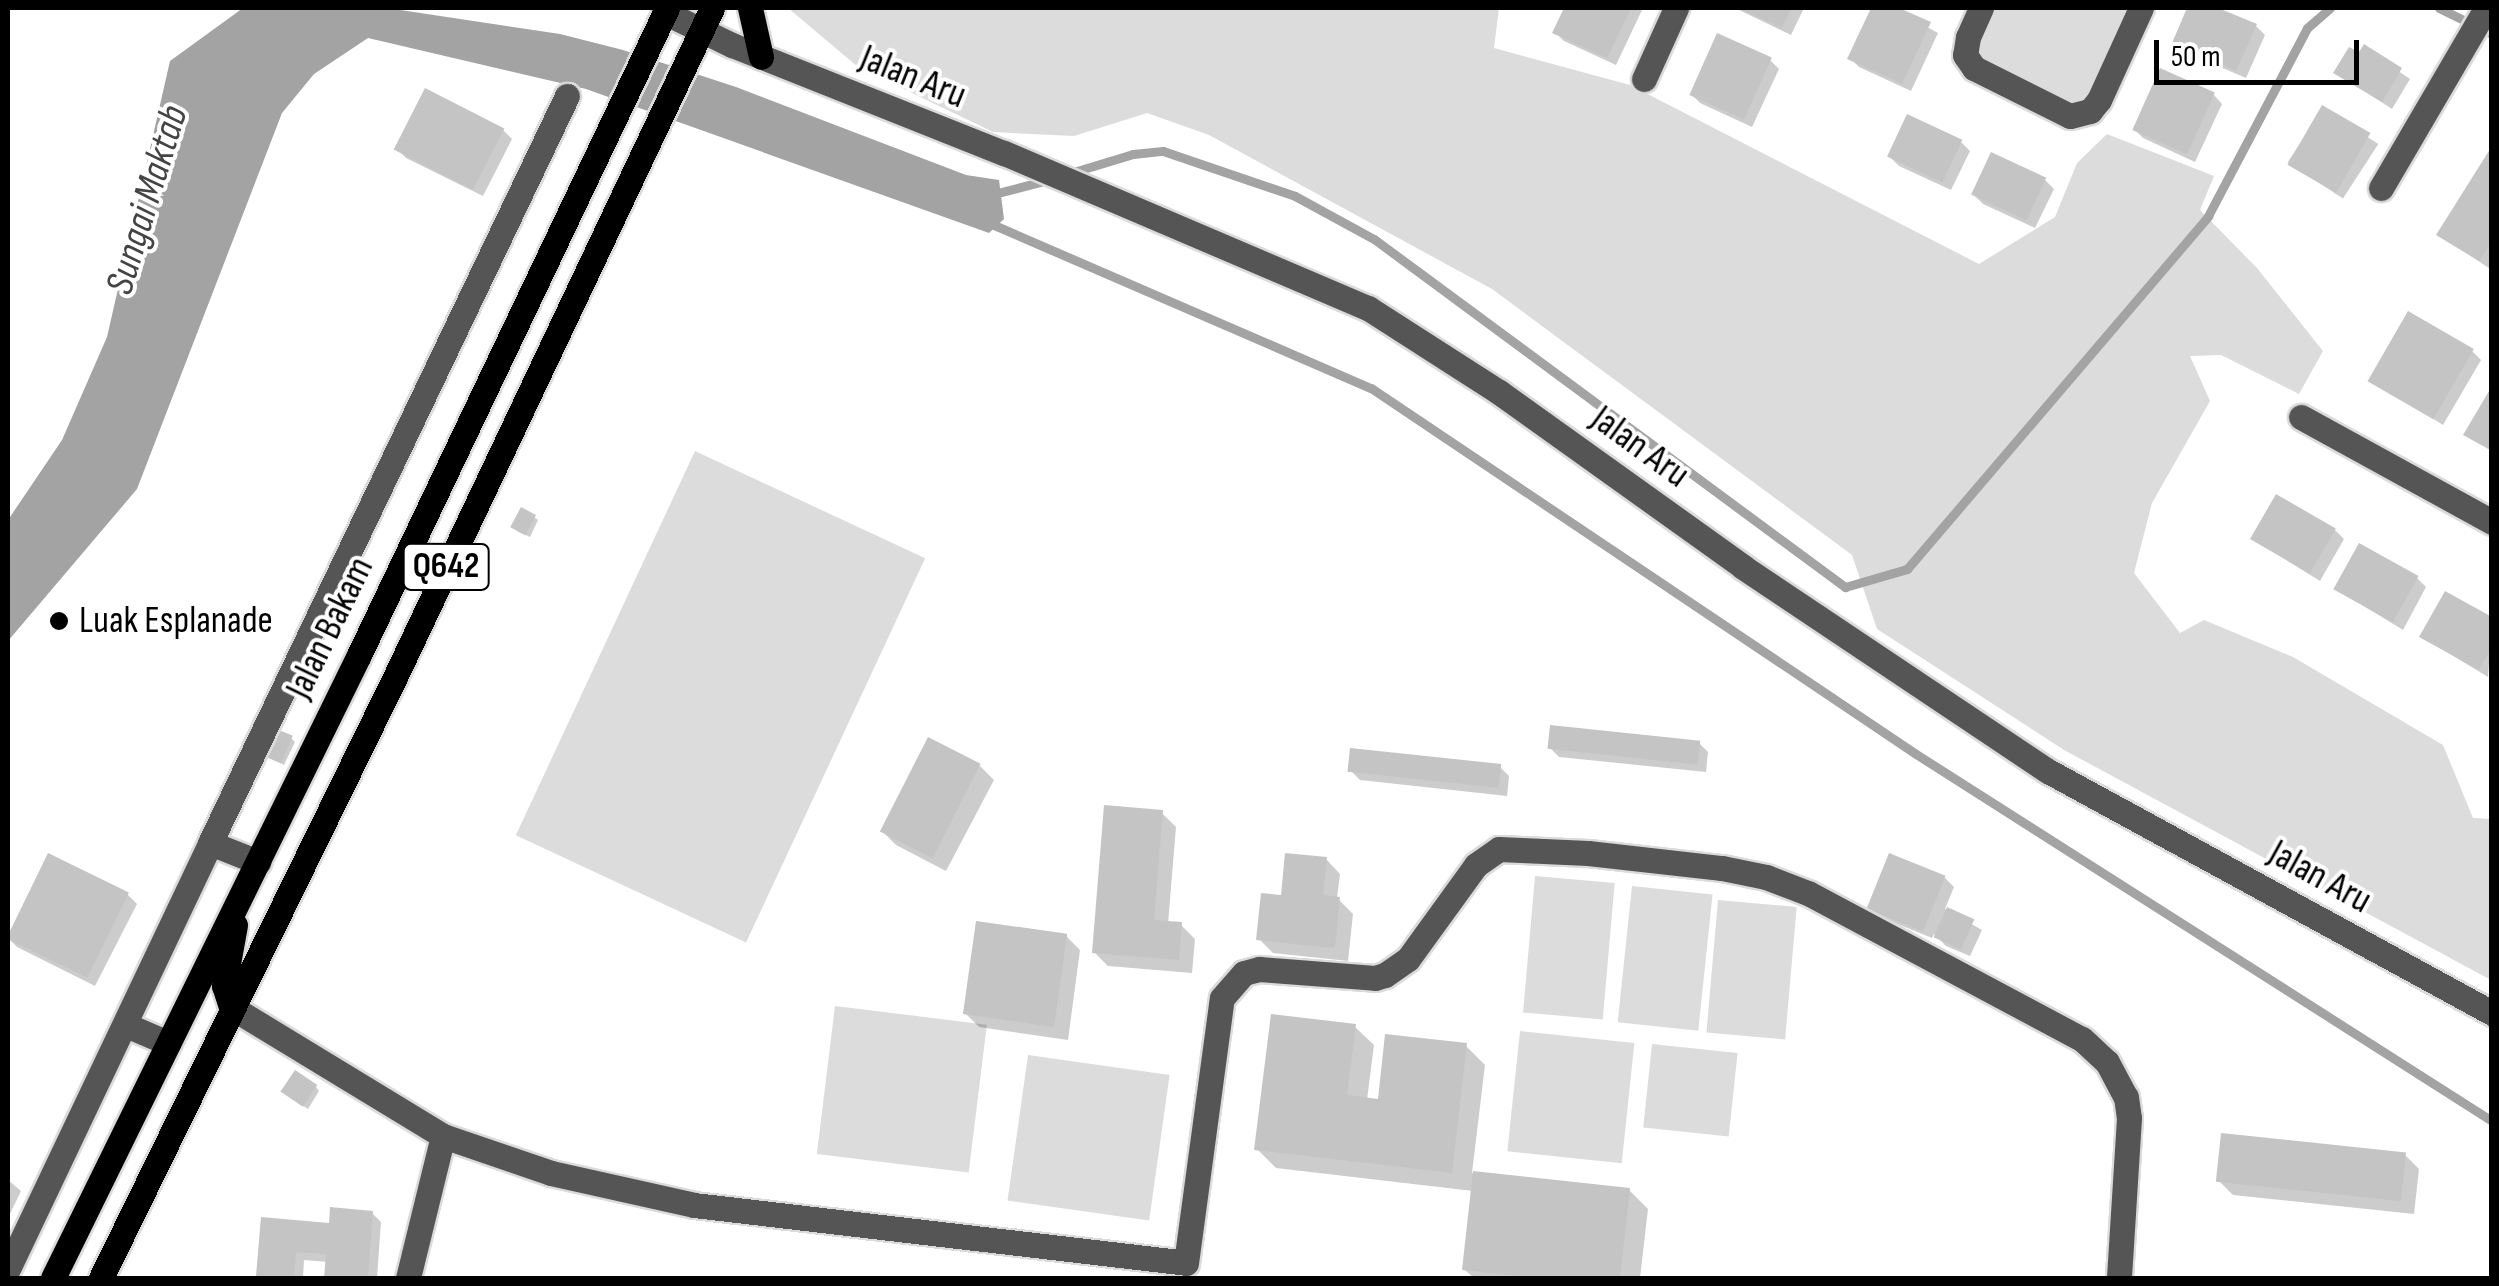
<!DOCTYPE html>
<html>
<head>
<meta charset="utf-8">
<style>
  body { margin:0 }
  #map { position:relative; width:2499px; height:1286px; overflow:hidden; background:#fff; font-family:"Sofia Sans Condensed",sans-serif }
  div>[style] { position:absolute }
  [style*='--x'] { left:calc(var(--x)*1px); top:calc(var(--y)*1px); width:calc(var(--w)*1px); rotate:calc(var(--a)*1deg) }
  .green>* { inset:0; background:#dcdcdc; transform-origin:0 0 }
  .water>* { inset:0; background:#a3a3a3 }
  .shadow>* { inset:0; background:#0003; transform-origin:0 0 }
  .stream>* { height:9px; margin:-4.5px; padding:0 4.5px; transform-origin:4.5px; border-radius:4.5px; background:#a3a3a3 }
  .building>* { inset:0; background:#c4c4c4; transform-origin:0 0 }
  .roads { filter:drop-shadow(2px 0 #dbdbdb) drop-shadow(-2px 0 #dbdbdb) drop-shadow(0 2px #dbdbdb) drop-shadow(0 -2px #dbdbdb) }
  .minor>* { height:25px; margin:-12.5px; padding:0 12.5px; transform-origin:12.5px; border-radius:12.5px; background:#555 }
  .major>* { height:25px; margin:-12.5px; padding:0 12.5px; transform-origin:12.5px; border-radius:12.5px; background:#000 }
  .dots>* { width:28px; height:28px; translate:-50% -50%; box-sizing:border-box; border:5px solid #fff; border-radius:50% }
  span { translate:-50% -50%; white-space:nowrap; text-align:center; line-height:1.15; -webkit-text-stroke:8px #fff; paint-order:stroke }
  .shield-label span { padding:2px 8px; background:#fff; border:2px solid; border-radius:8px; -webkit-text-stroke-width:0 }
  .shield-label { font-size:35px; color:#000; font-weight:700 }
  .street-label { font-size:38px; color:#000 }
  .poi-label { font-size:38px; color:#000 }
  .left { translate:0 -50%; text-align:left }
  .water-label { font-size:40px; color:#444; font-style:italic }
  .frame { position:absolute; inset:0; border:10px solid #000; pointer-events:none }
  .scale { position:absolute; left:2154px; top:40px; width:205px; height:45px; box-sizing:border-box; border:5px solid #000; border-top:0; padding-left:12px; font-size:30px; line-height:35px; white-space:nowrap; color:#000; -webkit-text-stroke:8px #fff; paint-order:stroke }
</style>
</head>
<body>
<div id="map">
  <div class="green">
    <i style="clip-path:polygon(788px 8px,1499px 8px,1494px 48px,1630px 85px,1979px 264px,2055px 217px,2077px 163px,2107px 134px,2214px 176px,2200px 210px,2257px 268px,2323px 351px,2299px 394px,2221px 355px,2190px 356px,2210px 401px,2152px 503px,2134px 573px,2180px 633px,2204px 620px,2293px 657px,2443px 745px,2473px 818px,2491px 819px,2491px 980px,2064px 750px,1877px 629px,1852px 555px,1492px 289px,1209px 135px,1147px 113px,1074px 136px,993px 132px,858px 67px)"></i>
    <i style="clip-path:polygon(1990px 8px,2133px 8px,2097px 91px,2072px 106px,1980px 64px,1977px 36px)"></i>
    <i style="left:695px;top:451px;width:254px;height:424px;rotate:25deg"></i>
    <i style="left:1535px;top:876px;width:80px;height:137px;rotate:5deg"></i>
    <i style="left:1632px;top:886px;width:81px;height:137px;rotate:6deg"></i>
    <i style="left:1718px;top:900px;width:79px;height:133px;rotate:5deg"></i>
    <i style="left:835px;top:1006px;width:153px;height:149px;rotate:7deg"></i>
    <i style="left:1520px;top:1031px;width:115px;height:121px;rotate:6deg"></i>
    <i style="left:1652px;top:1044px;width:86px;height:84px;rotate:6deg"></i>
    <i style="left:1028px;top:1055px;width:143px;height:147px;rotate:8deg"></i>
  </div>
  <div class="water">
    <i style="clip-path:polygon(243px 8px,387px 8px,560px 34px,623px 50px,736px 87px,966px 175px,999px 180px,1004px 219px,989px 233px,586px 89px,368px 38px,314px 74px,282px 113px,137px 489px,8px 641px,8px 520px,62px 440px,107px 337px,170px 61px)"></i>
  </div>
  <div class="shadow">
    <i style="clip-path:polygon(1567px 8px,1643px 8px,1616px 65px,1564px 41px,1555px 32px)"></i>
    <i style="clip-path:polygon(1735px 8px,1804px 8px,1791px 35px)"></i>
    <i style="clip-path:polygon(1874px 8px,1893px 8px,1938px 33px,1911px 91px,1859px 67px,1850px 58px)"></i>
    <i style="clip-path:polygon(2190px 8px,2212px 8px,2256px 26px,2265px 35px,2246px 78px,2183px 51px,2174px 42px)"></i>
    <i style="clip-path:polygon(2364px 48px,2410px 79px,2392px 109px,2337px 73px)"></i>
    <i style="clip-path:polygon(1770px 60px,1779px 69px,1752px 127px,1700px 103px,1691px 94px)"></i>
    <i style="clip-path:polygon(2214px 95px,2222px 104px,2195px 162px,2143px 138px,2134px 129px)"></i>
    <i style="left:2323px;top:108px;width:66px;height:65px;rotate:33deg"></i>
    <i style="clip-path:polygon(503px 130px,512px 139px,483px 196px,406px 158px,397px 149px)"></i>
    <i style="clip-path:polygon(1961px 142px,1970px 151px,1951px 190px,1899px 166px,1890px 157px)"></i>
    <i style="clip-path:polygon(2492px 150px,2492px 264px,2489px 268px,2439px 235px)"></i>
    <i style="clip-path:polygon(2045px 180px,2054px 189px,2035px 228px,1983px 204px,1974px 195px)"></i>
    <i style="clip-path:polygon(2472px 351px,2481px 360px,2443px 425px,2371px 380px)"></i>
    <i style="clip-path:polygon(534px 517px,538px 520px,530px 537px,517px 531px)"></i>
    <i style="clip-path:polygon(2335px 530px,2344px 539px,2320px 581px,2254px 540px)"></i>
    <i style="clip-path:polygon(2417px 578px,2426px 587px,2403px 630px,2336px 589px)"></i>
    <i style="clip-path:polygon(2492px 619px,2488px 677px,2422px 637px)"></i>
    <i style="clip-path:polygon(291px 738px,295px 742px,284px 765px,269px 756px)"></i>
    <i style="clip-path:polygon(1699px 743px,1708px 752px,1706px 772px,1559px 757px,1550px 748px)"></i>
    <i style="clip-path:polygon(980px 766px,994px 780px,946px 871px,896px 845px,882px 831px)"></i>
    <i style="clip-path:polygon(1500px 767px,1509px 776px,1507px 796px,1360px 780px,1351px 771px)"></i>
    <i style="clip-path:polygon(1162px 813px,1176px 827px,1168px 924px,1181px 925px,1195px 939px,1192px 973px,1108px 966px,1094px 952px)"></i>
    <i style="clip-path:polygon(49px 856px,128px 895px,137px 904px,95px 986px,17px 947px,8px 938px)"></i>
    <i style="clip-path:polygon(1326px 859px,1340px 874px,1337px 898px,1353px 914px,1348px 961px,1273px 953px,1259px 939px,1283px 898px)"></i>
    <i style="clip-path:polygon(1945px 878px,1954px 887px,1945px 909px,1982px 930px,1970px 956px,1946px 946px,1934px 934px,1932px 938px,1878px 916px,1869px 907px)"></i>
    <i style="clip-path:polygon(1066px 936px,1080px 950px,1068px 1040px,979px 1027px,965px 1013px)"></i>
    <i style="clip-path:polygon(1355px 1027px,1374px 1045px,1367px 1100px,1380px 1101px,1466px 1046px,1485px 1065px,1472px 1173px,1629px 1190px,1648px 1209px,1640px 1278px,1474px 1278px,1464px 1269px,1473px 1191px,1276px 1168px,1257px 1149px)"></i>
    <i style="clip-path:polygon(316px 1087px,319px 1091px,308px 1109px,287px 1095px)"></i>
    <i style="clip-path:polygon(2405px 1155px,2419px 1169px,2414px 1214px,2233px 1195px,2219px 1181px)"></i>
    <i style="clip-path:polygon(8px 1180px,21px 1191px,8px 1218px)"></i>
    <i style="clip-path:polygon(372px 1213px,381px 1222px,377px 1278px,327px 1278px,328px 1262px,304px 1260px,303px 1278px,259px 1275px,331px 1226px)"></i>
  </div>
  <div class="stream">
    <i style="--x:2439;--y:8;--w:59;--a:26.1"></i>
    <i style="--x:1067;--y:174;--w:69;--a:-16.9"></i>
    <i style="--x:1133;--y:154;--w:30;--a:-6"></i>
    <i style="--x:1163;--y:151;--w:139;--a:18.8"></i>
    <i style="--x:1295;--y:196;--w:90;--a:28.6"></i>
    <i style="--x:1374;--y:239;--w:586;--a:36.46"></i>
    <i style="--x:1845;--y:587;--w:65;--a:-16.2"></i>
    <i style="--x:1907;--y:569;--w:464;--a:-49.5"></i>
    <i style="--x:2208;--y:216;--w:212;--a:-62.2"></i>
    <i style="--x:2307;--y:28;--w:30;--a:-41"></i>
    <i style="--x:990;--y:195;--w:64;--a:-14.5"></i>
    <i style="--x:987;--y:222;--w:418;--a:23.4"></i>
    <i style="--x:1371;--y:388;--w:656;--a:33.88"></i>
    <i style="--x:1916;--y:754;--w:683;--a:32.5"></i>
  </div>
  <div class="building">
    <i style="clip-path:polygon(1564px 8px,1631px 8px,1607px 58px,1552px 33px)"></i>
    <i style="clip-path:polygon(1737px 8px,1791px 8px,1782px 28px)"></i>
    <i style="clip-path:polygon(1871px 8px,1899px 8px,1931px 22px,1902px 84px,1847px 59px)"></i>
    <i style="clip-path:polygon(2187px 8px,2218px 8px,2257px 24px,2236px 71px,2172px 43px)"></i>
    <i style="left:1717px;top:33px;width:60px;height:68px;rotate:24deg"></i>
    <i style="clip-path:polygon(2364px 44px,2402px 68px,2382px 102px,2333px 73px,2349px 47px,2359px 52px)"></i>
    <i style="left:2160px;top:68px;width:60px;height:68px;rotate:24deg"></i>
    <i style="left:425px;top:88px;width:89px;height:69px;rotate:27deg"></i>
    <i style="left:2322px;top:105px;width:56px;height:69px;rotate:30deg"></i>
    <i style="left:1907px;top:114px;width:61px;height:47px;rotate:25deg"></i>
    <i style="clip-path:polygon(2492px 146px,2492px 241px,2479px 261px,2436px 235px)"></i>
    <i style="left:1991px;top:152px;width:61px;height:47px;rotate:25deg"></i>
    <i style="left:2408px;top:311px;width:76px;height:81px;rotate:30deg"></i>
    <i style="clip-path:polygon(2492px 386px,2492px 451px,2463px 435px)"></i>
    <i style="left:2276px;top:494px;width:69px;height:52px;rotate:30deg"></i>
    <i style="left:521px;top:507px;width:17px;height:23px;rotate:28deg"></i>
    <i style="left:2359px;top:543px;width:68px;height:53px;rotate:29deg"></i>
    <i style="clip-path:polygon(2445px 591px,2492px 617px,2492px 647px,2479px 670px,2419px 637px)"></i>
    <i style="left:1550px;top:725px;width:151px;height:24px;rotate:6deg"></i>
    <i style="left:279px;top:730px;width:15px;height:30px;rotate:23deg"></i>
    <i style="left:928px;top:737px;width:59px;height:106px;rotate:27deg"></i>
    <i style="left:1350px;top:748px;width:152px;height:24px;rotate:6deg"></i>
    <i style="clip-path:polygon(1104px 805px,1163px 810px,1154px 920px,1182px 922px,1179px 960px,1092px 953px)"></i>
    <i style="left:48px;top:853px;width:90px;height:95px;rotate:26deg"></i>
    <i style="clip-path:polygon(1285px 853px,1327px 857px,1323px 895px,1340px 897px,1335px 948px,1256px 940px,1261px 893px,1281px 895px)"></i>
    <i style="left:1889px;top:853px;width:61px;height:60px;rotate:22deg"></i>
    <i style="left:1947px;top:907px;width:30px;height:33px;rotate:24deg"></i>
    <i style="left:976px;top:921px;width:92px;height:94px;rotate:8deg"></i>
    <i style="clip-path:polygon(1271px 1014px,1356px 1024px,1347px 1095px,1378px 1099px,1385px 1034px,1467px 1043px,1452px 1173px,1254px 1150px)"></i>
    <i style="left:295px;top:1070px;width:27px;height:26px;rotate:34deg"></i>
    <i style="left:2221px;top:1133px;width:186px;height:49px;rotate:6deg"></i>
    <i style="clip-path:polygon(1473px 1171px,1630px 1188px,1620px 1278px,1539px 1278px,1462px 1270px)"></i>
    <i style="clip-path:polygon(330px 1207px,373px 1211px,368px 1278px,324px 1278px,326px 1254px,296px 1252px,294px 1278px,256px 1276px,261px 1217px,329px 1223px)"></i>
  </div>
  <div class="roads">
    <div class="minor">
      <i style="--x:1981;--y:8;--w:32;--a:114"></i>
      <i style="--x:1968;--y:37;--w:18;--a:99"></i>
      <i style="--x:1965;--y:55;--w:16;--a:55"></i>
      <i style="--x:1974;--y:68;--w:107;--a:26.6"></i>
      <i style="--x:2070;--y:116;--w:21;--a:-14"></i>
      <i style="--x:2090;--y:111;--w:14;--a:-51"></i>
      <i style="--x:2099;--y:100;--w:101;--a:-65.5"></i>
      <i style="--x:664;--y:12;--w:76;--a:25.9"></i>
      <i style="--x:732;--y:45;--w:293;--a:21.7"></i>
      <i style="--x:1004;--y:153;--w:396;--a:23.1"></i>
      <i style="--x:1368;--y:308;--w:156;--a:32.7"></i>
      <i style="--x:1499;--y:392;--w:300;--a:35.6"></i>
      <i style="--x:1743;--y:567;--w:367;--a:33.8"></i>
      <i style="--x:2048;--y:771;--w:506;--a:28.59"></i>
      <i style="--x:1644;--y:79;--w:78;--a:-65.7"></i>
      <i style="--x:2381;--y:188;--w:208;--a:-59.7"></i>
      <i style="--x:2301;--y:417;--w:218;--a:28.8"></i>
      <i style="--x:210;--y:843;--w:828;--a:-64.46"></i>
      <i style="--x:231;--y:1007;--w:248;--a:31.3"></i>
      <i style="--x:443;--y:1136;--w:114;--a:18.9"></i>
      <i style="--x:551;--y:1173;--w:147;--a:12.6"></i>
      <i style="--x:694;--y:1205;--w:495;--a:6.7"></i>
      <i style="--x:1186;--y:1263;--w:267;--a:-82.3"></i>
      <i style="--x:1222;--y:998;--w:33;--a:-49"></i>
      <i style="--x:1244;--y:973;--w:16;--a:-15"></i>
      <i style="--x:1259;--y:969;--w:116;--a:4.4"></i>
      <i style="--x:1375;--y:978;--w:10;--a:-17"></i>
      <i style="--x:1385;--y:975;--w:28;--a:-35"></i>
      <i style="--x:1408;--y:959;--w:116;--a:-54.1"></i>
      <i style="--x:1476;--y:865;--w:28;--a:-35"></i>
      <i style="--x:1499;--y:849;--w:89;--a:2.6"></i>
      <i style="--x:1588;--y:853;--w:135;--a:6.4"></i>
      <i style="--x:1722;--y:868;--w:45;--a:11.6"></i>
      <i style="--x:1766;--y:877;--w:45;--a:20.9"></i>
      <i style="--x:1808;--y:893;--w:310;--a:28.1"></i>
      <i style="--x:2082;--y:1039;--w:34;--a:43"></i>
      <i style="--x:2107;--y:1062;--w:40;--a:62"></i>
      <i style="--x:2126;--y:1097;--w:21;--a:82"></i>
      <i style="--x:2129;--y:1118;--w:160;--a:93.6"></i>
      <i style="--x:126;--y:1025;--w:46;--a:23.2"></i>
      <i style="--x:8;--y:1269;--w:471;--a:-64.6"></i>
      <i style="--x:210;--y:843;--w:52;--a:21.6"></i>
      <i style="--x:408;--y:1278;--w:146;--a:-76.2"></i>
    </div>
    <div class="major">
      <i style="--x:750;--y:8;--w:50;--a:77.3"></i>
      <i style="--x:231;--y:1007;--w:22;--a:-108"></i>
      <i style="--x:224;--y:986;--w:62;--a:-79.8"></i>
      <i style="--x:53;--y:1278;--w:694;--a:-63.84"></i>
      <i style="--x:359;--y:655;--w:717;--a:-64.54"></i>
      <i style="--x:101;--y:1278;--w:674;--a:-63.93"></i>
      <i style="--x:397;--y:673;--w:736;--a:-64.65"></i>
    </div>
  </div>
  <div class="dots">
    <i style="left:59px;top:621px;background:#000"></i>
  </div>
  <div class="shield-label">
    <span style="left:446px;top:567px">Q642</span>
  </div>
  <div class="street-label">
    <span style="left:913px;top:77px;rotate:22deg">Jalan Aru</span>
    <span style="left:1640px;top:447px;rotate:36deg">Jalan Aru</span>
    <span style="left:330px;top:628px;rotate:-64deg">Jalan Bakam</span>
    <span style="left:2320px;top:877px;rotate:29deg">Jalan Aru</span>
  </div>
  <div class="poi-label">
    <span class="left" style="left:79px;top:621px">Luak Esplanade</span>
  </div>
  <div class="water-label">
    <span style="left:147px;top:200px;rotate:-73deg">Sungai Maktab</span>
  </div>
  <div class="frame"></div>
  <div class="scale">50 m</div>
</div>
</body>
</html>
